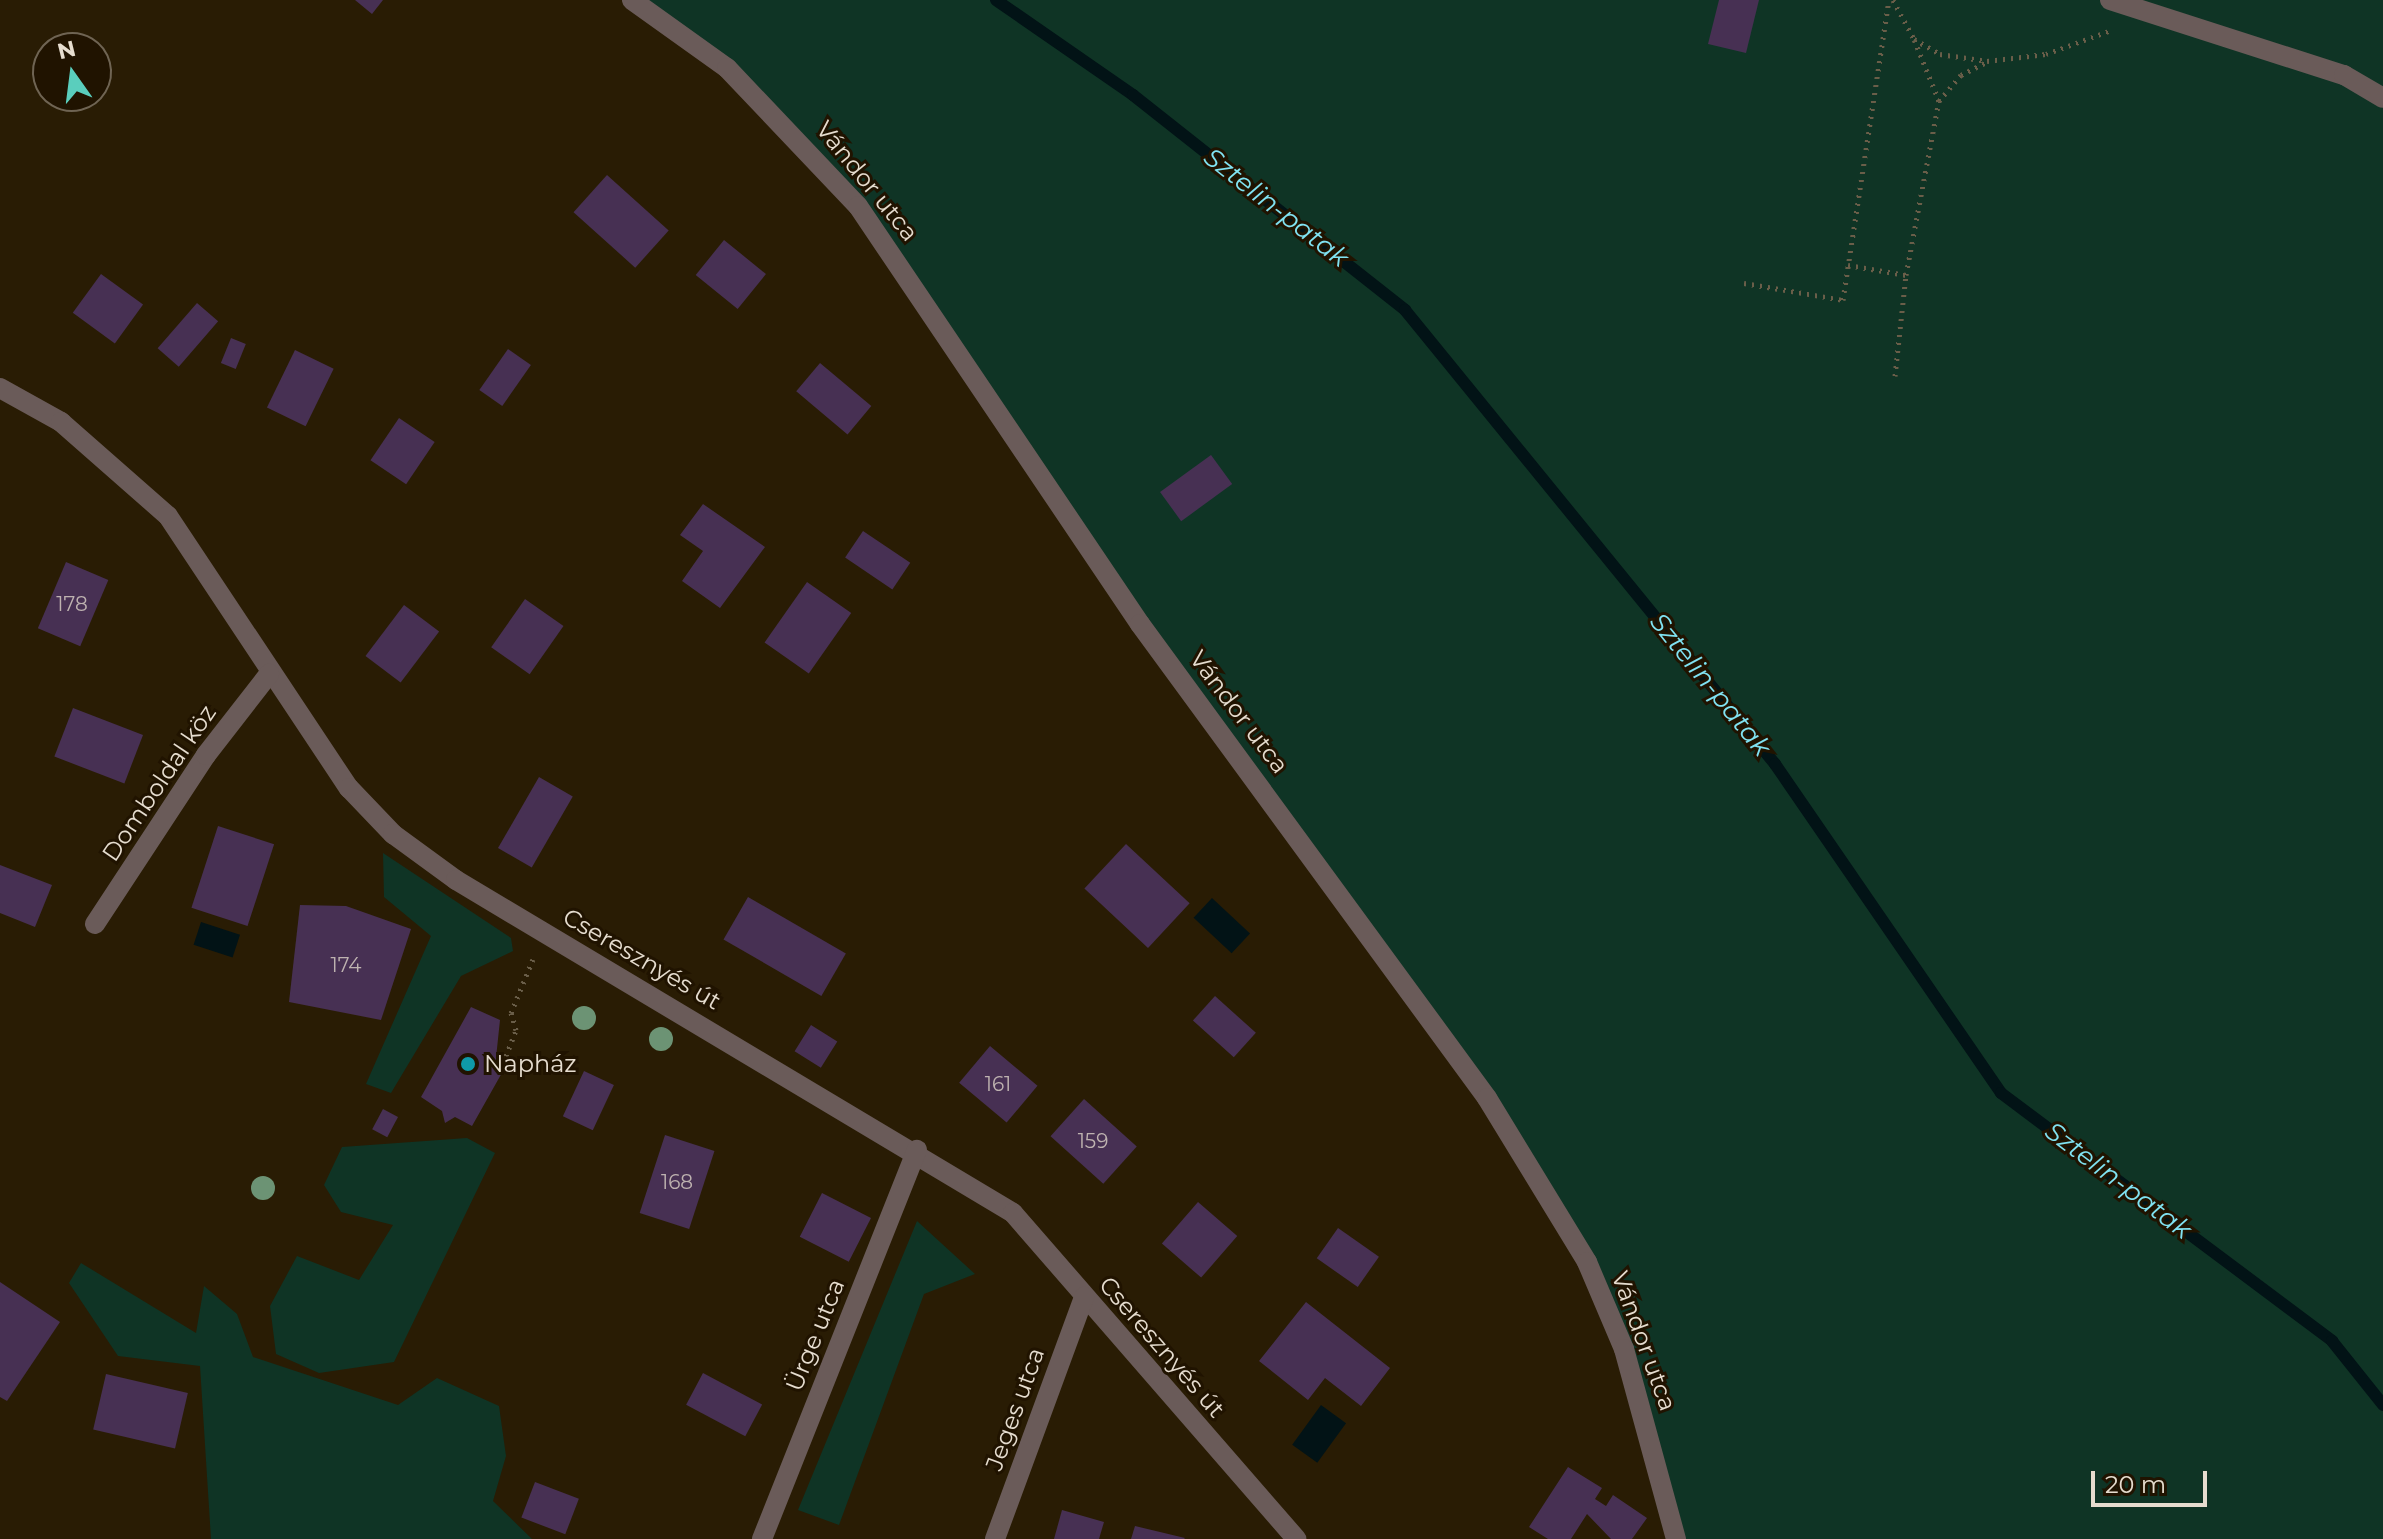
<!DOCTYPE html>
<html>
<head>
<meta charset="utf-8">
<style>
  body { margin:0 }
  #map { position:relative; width:2383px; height:1539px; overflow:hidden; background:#291c04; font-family:Montserrat,sans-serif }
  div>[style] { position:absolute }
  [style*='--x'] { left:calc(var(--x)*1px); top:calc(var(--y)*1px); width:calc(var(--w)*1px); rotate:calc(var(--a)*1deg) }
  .green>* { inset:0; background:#0f3425 }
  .water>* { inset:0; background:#021316; transform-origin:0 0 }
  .stream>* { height:12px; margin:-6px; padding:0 6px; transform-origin:6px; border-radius:6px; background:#021316 }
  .building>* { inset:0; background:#473053; transform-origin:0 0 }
  .path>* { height:5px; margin-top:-2.5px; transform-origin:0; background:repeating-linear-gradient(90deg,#6a5e49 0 2px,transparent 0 8px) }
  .street>* { height:20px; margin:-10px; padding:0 10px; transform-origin:10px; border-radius:10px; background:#6a5b59 }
  .trees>* { width:24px; height:24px; margin:-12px; border-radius:50%; background:#6c9374 }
  .dots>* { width:22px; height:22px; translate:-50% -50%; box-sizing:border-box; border:4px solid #201300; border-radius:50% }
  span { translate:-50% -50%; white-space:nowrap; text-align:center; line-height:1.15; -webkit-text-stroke:6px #201300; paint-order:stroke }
  .number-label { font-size:20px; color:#beb2b0 }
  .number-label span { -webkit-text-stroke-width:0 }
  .street-label { font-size:24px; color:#e6ddcf }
  .poi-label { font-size:24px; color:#e6ddcf }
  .left { translate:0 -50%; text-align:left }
  .water-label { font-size:26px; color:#80e3f2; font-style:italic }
  .north { position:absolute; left:32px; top:32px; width:80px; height:80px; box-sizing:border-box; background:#201300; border:2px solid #6f6453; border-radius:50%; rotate:346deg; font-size:22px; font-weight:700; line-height:32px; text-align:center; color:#e6ddcf }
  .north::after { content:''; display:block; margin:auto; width:28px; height:36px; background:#5acebd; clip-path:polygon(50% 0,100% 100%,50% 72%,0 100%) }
  .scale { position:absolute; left:2091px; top:1471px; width:116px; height:36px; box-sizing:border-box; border:4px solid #e6ddcf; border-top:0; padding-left:10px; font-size:24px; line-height:28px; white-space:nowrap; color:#e6ddcf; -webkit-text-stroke:6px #201300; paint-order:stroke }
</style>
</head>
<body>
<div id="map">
  <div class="green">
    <i style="clip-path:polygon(632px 0,2383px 0,2383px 1539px,1676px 1539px,1624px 1349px,1487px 1098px,794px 131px)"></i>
    <i style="clip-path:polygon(383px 853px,511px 938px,513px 951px,461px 976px,391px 1093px,366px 1084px,431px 936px,384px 897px)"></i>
    <i style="clip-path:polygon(467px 1138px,495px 1153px,394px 1362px,319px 1373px,276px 1354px,270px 1306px,297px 1256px,359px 1280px,393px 1225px,341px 1212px,324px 1185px,342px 1147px)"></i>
    <i style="clip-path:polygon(917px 1221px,975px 1274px,924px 1294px,839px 1525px,798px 1510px)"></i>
    <i style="clip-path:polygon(81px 1263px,196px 1333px,204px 1286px,237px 1314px,253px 1357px,398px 1405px,437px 1378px,499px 1406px,506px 1456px,493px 1501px,532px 1539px,211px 1539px,200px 1366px,118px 1356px,69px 1283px)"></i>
  </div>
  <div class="water">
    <i style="left:1212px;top:898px;width:52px;height:27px;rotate:43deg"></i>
    <i style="left:201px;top:922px;width:41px;height:24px;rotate:18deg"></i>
    <i style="left:1321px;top:1405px;width:31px;height:49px;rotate:36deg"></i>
  </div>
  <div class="stream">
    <i style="--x:996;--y:0;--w:167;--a:34.7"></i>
    <i style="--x:1133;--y:95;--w:347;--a:38.3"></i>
    <i style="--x:1405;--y:310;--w:586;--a:50.82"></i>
    <i style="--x:1775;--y:764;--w:399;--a:55.5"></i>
    <i style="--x:2001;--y:1093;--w:414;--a:36.8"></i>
    <i style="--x:2332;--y:1341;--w:82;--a:51.4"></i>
  </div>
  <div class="building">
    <i style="clip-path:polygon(355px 0,383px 0,372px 14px)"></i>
    <i style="clip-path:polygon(1719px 0,1759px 0,1746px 53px,1708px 44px)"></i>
    <i style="left:607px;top:175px;width:83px;height:50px;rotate:42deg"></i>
    <i style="left:724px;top:240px;width:54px;height:45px;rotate:39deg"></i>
    <i style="left:101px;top:274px;width:52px;height:48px;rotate:36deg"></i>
    <i style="left:197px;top:303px;width:28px;height:60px;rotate:41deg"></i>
    <i style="left:231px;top:338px;width:16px;height:27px;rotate:22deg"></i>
    <i style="left:508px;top:349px;width:28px;height:50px;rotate:35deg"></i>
    <i style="left:295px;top:350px;width:43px;height:64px;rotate:26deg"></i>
    <i style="left:820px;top:363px;width:67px;height:37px;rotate:40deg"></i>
    <i style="left:399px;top:418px;width:43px;height:51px;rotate:34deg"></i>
    <i style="left:1211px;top:455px;width:36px;height:63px;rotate:54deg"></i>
    <i style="clip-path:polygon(703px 504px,765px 547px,720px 608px,682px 581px,703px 551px,680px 535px)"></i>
    <i style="left:863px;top:531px;width:57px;height:32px;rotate:34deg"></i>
    <i style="left:66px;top:562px;width:46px;height:72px;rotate:23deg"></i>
    <i style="left:807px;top:582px;width:54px;height:74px;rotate:35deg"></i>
    <i style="left:525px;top:599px;width:47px;height:59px;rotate:35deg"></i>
    <i style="left:404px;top:605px;width:44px;height:64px;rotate:37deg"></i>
    <i style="left:73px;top:708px;width:75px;height:52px;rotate:21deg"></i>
    <i style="left:539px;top:777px;width:39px;height:82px;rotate:30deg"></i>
    <i style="left:218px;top:826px;width:59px;height:86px;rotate:18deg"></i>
    <i style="left:1126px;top:844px;width:87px;height:61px;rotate:43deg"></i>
    <i style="clip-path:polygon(0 865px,52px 885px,35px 927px,0 913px)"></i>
    <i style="left:748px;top:897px;width:113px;height:49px;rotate:30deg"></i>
    <i style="clip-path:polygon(300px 905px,346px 906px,411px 929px,381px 1020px,289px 1002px)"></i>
    <i style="left:1215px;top:996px;width:55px;height:33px;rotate:42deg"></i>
    <i style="clip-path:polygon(471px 1007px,500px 1020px,496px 1058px,503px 1071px,472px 1126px,455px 1117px,445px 1123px,442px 1111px,421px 1097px)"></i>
    <i style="left:811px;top:1025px;width:31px;height:31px;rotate:32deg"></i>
    <i style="left:990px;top:1046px;width:62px;height:48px;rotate:40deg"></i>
    <i style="left:584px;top:1071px;width:33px;height:50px;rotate:25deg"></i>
    <i style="left:1084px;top:1099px;width:71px;height:50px;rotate:42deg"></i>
    <i style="left:383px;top:1109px;width:17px;height:23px;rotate:28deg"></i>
    <i style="left:665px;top:1135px;width:52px;height:82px;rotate:18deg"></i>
    <i style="left:822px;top:1193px;width:55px;height:49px;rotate:27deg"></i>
    <i style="left:1198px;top:1202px;width:52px;height:55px;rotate:41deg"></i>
    <i style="left:1338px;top:1228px;width:50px;height:37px;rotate:35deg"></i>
    <i style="clip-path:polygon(0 1282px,60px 1322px,7px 1401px,0 1397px)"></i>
    <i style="clip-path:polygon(1306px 1302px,1390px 1368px,1361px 1406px,1325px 1378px,1308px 1400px,1259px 1361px)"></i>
    <i style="left:703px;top:1373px;width:67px;height:36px;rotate:28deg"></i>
    <i style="left:106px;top:1374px;width:84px;height:57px;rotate:13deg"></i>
    <i style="clip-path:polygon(1568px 1467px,1602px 1488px,1595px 1499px,1606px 1506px,1613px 1495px,1647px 1518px,1632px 1539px,1611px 1539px,1587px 1514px,1571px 1539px,1548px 1539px,1529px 1527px)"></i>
    <i style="left:535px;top:1482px;width:47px;height:38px;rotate:21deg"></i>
    <i style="clip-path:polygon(1062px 1510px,1104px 1522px,1099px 1539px,1054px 1539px)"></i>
    <i style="clip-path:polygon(1135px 1526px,1185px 1538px,1184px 1539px,1131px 1539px)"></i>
  </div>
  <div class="path">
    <i style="--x:1893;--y:0;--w:44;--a:61.7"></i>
    <i style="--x:1914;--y:39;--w:30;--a:30"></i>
    <i style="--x:1940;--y:54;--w:48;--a:8.5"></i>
    <i style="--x:1987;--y:61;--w:59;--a:-6.8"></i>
    <i style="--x:2046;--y:54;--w:67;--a:-20.1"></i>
    <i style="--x:1939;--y:101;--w:34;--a:-50"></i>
    <i style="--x:1961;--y:75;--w:28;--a:-27"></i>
    <i style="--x:1848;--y:265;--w:59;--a:9.8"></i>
    <i style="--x:1906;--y:275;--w:177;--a:-79.3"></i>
    <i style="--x:1939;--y:101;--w:67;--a:-112"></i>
    <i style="--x:1744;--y:283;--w:100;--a:9.7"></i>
    <i style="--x:1843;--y:300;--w:304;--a:-81.3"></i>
    <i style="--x:1895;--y:376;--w:102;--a:-83.8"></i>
    <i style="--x:506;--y:1056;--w:28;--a:-69"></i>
    <i style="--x:516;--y:1030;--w:18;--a:-106"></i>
    <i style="--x:511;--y:1013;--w:58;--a:-67.8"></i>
  </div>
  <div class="street">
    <i style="--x:632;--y:0;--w:117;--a:35.6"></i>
    <i style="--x:727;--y:68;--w:190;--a:46.5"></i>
    <i style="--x:858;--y:206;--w:504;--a:55.99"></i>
    <i style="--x:1140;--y:624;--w:587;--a:53.79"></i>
    <i style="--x:1487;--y:1098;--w:192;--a:58.6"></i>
    <i style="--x:1587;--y:1262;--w:95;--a:67"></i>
    <i style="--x:1624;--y:1349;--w:197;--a:74.7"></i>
    <i style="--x:2110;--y:0;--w:246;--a:17.8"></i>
    <i style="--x:2344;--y:75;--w:45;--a:30.5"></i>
    <i style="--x:0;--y:388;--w:70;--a:29.1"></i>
    <i style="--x:61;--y:422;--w:142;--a:41.3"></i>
    <i style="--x:168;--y:516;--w:327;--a:56.4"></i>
    <i style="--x:349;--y:788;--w:64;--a:46.3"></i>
    <i style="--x:393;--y:834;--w:78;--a:36.1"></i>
    <i style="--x:456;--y:880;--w:649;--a:30.87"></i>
    <i style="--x:1013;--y:1213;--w:432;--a:49"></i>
    <i style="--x:95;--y:924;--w:202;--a:-56.7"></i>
    <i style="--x:206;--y:755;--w:103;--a:-52.1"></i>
    <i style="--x:762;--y:1539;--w:419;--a:-68.3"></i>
    <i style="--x:995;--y:1539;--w:258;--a:-69.8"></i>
  </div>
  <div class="trees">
    <i style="left:584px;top:1018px"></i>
    <i style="left:661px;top:1039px"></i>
    <i style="left:263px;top:1188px"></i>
  </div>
  <div class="dots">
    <i style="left:468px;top:1064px;background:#0f9aa8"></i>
  </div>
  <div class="number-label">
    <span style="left:72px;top:604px">178</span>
    <span style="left:346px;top:965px">174</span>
    <span style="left:998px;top:1084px">161</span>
    <span style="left:1093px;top:1141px">159</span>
    <span style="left:677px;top:1182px">168</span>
  </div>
  <div class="street-label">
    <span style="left:867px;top:181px;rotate:51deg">Vándor utca</span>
    <span style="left:1239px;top:712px;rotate:53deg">Vándor utca</span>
    <span style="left:159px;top:783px;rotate:-56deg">Domboldal köz</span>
    <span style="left:642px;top:959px;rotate:30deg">Cseresznyés út</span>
    <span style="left:815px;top:1335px;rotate:-68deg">Ürge utca</span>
    <span style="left:1644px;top:1341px;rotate:70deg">Vándor utca</span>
    <span style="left:1162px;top:1347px;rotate:49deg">Cseresznyés út</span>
    <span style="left:1015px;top:1409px;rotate:-70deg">Jeges utca</span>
  </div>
  <div class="poi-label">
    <span class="left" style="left:484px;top:1064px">Napház</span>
  </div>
  <div class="water-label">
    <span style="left:1276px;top:208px;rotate:38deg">Sztelin-patak</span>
    <span style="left:1710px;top:685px;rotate:51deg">Sztelin-patak</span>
    <span style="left:2118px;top:1181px;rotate:37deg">Sztelin-patak</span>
  </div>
  <div class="north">N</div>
  <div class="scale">20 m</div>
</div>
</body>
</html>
